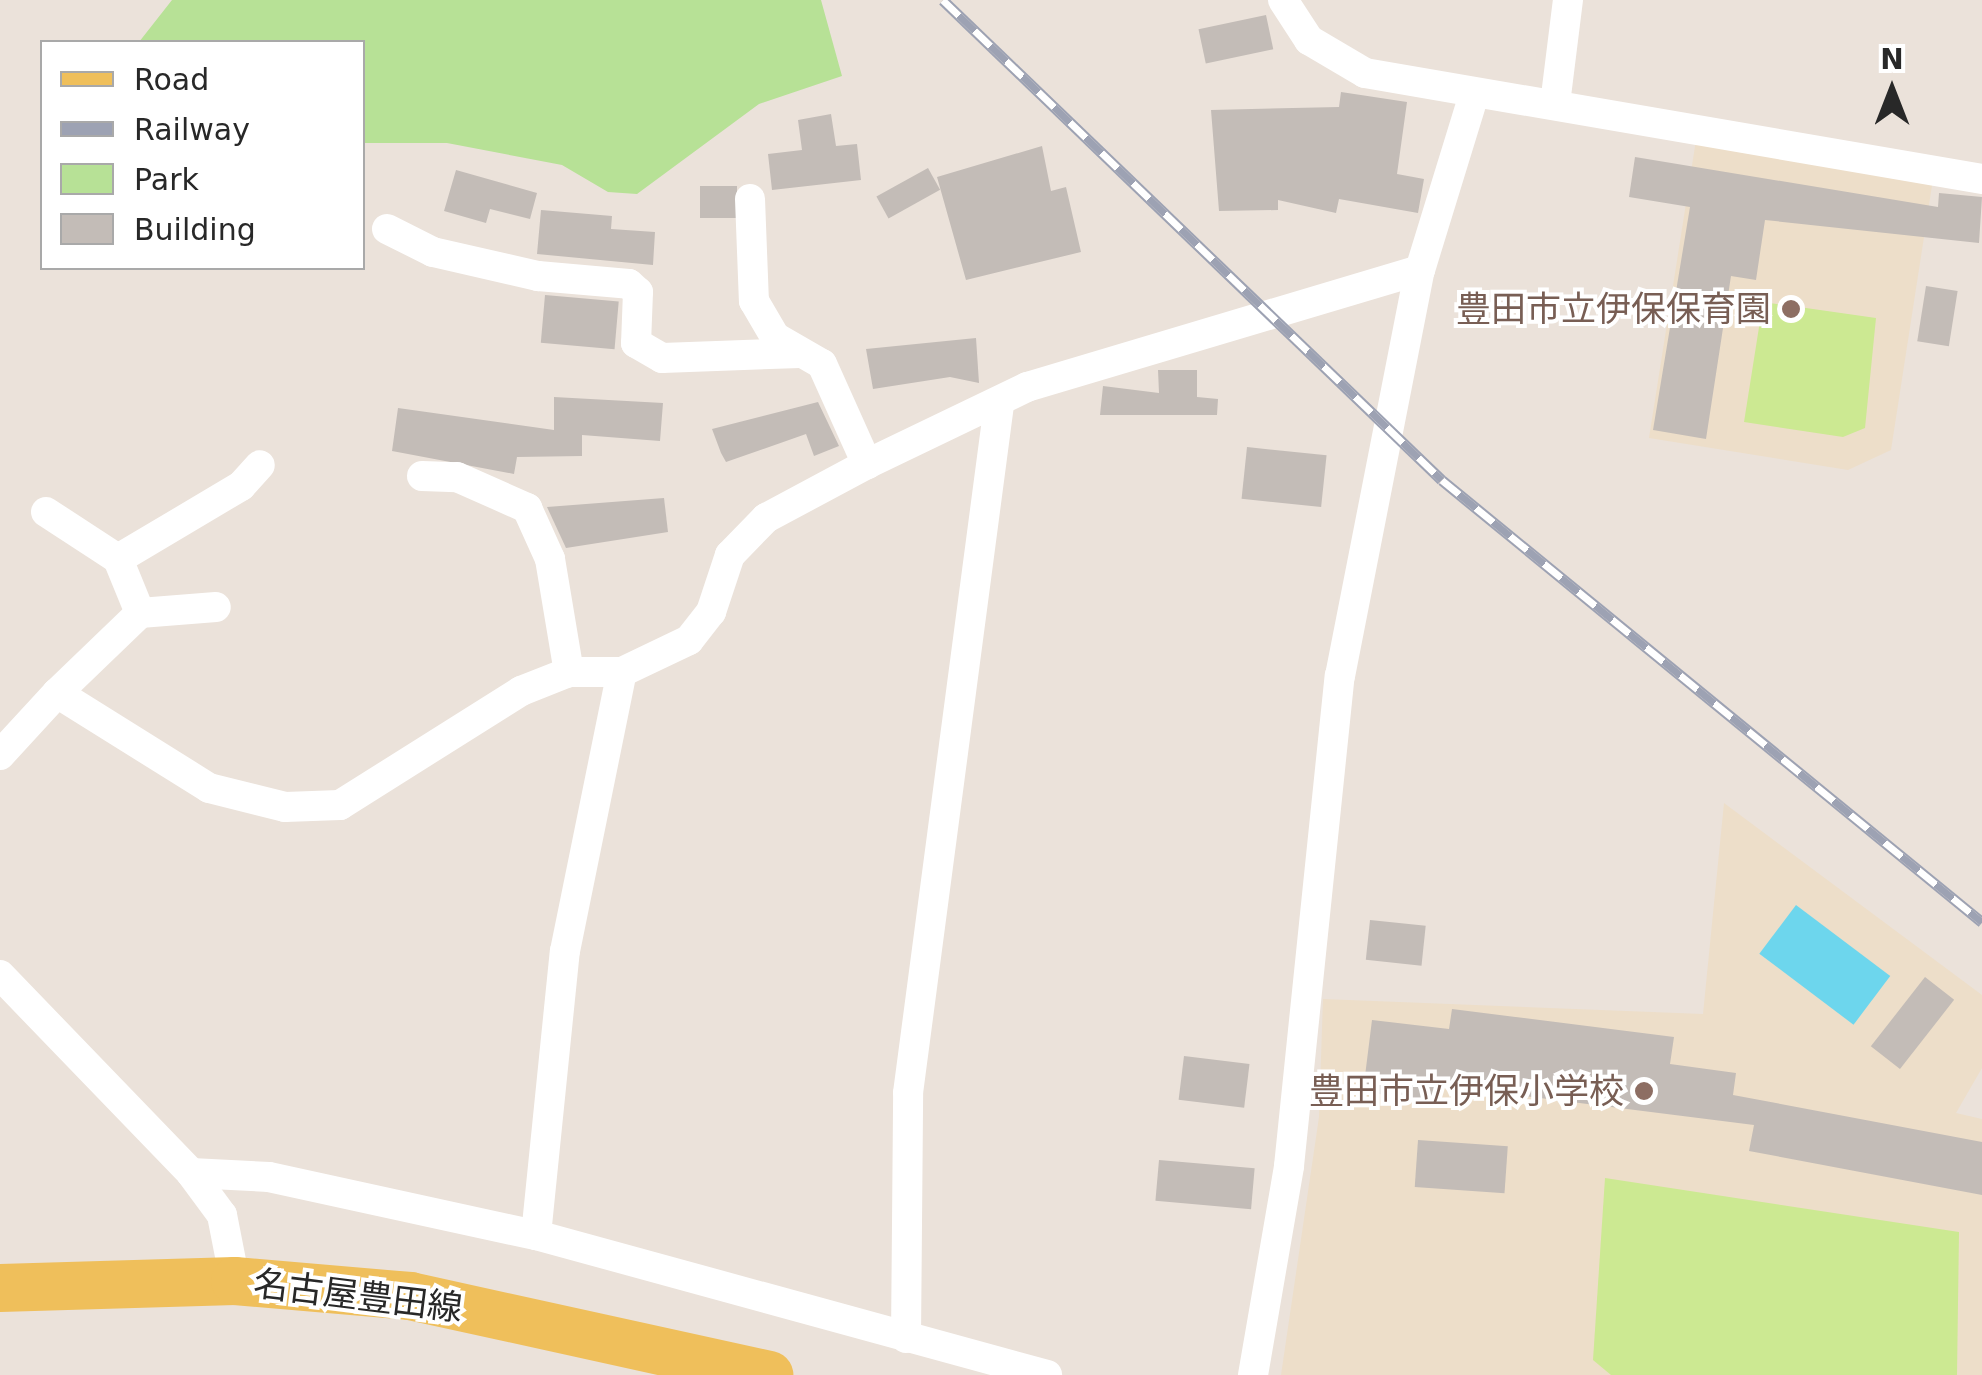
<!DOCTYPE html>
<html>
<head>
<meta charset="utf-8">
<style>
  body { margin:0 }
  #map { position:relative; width:1982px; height:1375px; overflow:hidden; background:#ebe2da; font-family:"DejaVu Sans","Noto Sans JP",sans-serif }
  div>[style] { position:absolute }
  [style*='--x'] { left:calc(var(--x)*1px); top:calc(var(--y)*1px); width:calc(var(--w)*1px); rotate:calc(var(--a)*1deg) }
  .education>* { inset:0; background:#eddec9 }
  .green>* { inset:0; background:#b7e196 }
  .pitch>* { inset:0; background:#cce992 }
  .water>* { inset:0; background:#6dd6ed; transform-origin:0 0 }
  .building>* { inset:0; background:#c3bcb7; transform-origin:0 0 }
  .street>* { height:30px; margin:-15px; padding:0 15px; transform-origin:15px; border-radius:15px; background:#fff }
  .primary>* { height:48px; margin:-24px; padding:0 24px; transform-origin:24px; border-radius:24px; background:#efbf5b }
  .rail>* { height:11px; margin-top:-5.5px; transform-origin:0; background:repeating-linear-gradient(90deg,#fff 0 22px,#9da2b3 0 44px); box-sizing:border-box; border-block:2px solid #9da2b3 }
  .dots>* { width:28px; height:28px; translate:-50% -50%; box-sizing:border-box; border:5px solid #fff; border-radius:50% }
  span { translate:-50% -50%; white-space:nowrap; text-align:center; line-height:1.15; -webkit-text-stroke:8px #fff; paint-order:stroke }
  .education-label { font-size:35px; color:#785e54 }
  .right { translate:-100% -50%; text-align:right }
  .street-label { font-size:35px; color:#282828 }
  .legend { position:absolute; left:40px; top:40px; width:325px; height:230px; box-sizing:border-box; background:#fff; border:2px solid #a9a9a9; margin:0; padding:12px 18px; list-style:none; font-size:30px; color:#282828 }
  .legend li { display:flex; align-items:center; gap:20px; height:50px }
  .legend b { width:50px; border:2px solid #a9a9a9 }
  .north { position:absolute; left:1842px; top:40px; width:100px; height:100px; -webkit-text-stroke:8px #fff; paint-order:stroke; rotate:0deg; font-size:28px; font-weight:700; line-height:40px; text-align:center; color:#282828 }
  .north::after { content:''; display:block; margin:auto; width:35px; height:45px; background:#282828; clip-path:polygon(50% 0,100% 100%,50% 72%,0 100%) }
</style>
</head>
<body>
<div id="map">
  <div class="education">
    <i style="clip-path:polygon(1696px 140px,1933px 179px,1891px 450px,1848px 470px,1649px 438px)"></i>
    <i style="clip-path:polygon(1724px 803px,1982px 995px,1982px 1068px,1956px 1113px,1982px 1119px,1982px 1375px,1281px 1375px,1319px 1117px,1323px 999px,1703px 1014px)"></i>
  </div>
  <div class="green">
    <i style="clip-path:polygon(172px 0,821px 0,842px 76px,759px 104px,637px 194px,608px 192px,562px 165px,447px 143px,363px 143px,362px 42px,139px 42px)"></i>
  </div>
  <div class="pitch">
    <i style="clip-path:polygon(1763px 302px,1876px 318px,1865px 428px,1843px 437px,1744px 422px)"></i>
    <i style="clip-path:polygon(1605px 1178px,1959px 1232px,1957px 1375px,1611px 1375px,1593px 1360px)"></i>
  </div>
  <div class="water">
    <i style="left:1796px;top:905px;width:118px;height:61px;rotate:37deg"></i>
  </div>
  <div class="building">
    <i style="left:1266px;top:15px;width:35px;height:69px;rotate:78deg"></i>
    <i style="clip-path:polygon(1341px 92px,1407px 102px,1397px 174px,1424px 179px,1418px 213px,1339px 199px,1336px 213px,1278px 200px,1278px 210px,1219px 211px,1211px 110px,1339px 107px)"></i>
    <i style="clip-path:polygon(831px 114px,836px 146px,857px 144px,861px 180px,772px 190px,768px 154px,802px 150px,798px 120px)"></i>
    <i style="clip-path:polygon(1042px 146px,1051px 191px,1066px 187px,1081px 252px,966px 280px,937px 177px)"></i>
    <i style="clip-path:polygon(1635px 157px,1938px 207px,1939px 193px,1982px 197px,1979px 243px,1765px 220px,1756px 280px,1731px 276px,1706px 439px,1653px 430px,1690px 207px,1629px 197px)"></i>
    <i style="left:928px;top:168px;width:25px;height:59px;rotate:61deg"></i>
    <i style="clip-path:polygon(456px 170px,537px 193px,530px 219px,490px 209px,486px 223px,444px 211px)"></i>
    <i style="left:700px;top:186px;width:37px;height:32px"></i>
    <i style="clip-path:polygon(541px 210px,612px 216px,611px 229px,655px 232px,653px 265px,537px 254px)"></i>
    <i style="left:1926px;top:286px;width:32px;height:56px;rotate:9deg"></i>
    <i style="left:545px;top:295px;width:74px;height:48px;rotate:5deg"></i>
    <i style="clip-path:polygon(976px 338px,979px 383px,950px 377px,873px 389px,866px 349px)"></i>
    <i style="clip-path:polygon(1158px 370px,1197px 370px,1197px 397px,1218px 399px,1217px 415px,1100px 415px,1103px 386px,1159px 393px)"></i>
    <i style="clip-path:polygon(554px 397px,663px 403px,660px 441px,582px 435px,582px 456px,517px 457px,514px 474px,392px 451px,398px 408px,554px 430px)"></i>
    <i style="clip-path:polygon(818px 402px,839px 446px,814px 456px,806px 434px,726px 462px,721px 453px,712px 429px)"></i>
    <i style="left:1247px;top:447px;width:80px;height:52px;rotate:6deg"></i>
    <i style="clip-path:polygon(664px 498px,668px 532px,566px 548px,547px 507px)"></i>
    <i style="left:1370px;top:920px;width:56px;height:40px;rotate:6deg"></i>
    <i style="left:1925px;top:977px;width:37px;height:88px;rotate:38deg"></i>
    <i style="clip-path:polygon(1452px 1009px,1674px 1037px,1670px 1064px,1736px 1073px,1733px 1095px,1982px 1142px,1982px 1195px,1749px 1151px,1754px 1125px,1437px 1085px,1434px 1101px,1363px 1092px,1372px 1020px,1449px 1029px)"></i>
    <i style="left:1184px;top:1056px;width:66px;height:44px;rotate:7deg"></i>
    <i style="left:1418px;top:1140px;width:90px;height:47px;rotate:4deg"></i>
    <i style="left:1159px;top:1160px;width:96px;height:41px;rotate:5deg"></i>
  </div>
  <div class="street">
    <i style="--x:1283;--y:0;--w:48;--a:57"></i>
    <i style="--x:1309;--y:40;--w:65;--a:30.5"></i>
    <i style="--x:1365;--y:73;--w:626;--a:9.75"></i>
    <i style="--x:1555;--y:104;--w:105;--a:-82.9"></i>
    <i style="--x:750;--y:199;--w:102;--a:87.8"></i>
    <i style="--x:754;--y:301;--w:42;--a:59.7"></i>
    <i style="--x:775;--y:337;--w:54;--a:29.9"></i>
    <i style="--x:822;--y:364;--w:110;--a:65.8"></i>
    <i style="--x:387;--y:229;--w:51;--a:26.6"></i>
    <i style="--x:433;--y:252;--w:108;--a:12.9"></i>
    <i style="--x:538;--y:276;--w:91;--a:5"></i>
    <i style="--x:629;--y:284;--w:12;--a:42"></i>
    <i style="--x:638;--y:292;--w:51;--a:92.2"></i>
    <i style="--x:636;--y:343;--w:30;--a:30"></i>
    <i style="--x:662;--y:358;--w:138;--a:-2.1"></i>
    <i style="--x:422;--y:476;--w:35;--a:2"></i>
    <i style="--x:457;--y:477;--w:77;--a:23.9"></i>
    <i style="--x:527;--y:508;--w:56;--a:65.7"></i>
    <i style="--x:550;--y:559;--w:115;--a:80.5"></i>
    <i style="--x:46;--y:512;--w:86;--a:33.1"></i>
    <i style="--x:118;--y:559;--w:58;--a:67.8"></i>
    <i style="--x:118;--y:559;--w:143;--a:-30.7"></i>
    <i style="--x:241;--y:486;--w:28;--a:-48"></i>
    <i style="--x:57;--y:693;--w:115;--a:-43.9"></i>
    <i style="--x:140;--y:613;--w:76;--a:-4.5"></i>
    <i style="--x:0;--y:755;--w:84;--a:-47.4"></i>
    <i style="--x:57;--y:693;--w:179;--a:32"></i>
    <i style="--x:209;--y:788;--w:78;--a:14"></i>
    <i style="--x:285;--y:807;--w:55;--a:-2.1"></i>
    <i style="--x:340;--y:805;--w:214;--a:-32.2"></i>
    <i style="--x:521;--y:691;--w:52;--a:-21.6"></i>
    <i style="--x:569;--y:672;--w:53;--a:0"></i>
    <i style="--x:622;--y:672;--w:74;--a:-25.5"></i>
    <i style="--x:689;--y:640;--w:36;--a:-52"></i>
    <i style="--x:711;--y:612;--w:60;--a:-71.6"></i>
    <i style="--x:730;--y:555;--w:52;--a:-45.8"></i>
    <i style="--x:766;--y:518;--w:115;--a:-28.1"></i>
    <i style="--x:867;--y:464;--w:178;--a:-25.7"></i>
    <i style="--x:1027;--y:387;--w:410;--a:-16.6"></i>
    <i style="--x:0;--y:975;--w:275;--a:46"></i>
    <i style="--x:191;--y:1173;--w:52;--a:53.6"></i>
    <i style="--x:222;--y:1215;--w:67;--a:78.9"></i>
    <i style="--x:191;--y:1173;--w:78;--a:2.9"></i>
    <i style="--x:269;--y:1177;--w:273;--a:12.3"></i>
    <i style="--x:536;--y:1235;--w:530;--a:15.32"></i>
    <i style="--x:536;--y:1235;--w:285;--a:-84.2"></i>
    <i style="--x:565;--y:951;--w:285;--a:-78.5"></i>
    <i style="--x:906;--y:1338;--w:245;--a:-89.5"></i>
    <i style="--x:908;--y:1093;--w:694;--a:-82.47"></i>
    <i style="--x:1253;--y:1375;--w:212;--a:-80.2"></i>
    <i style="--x:1289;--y:1166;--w:493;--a:-84.1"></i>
    <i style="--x:1340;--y:676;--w:414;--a:-78.9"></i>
    <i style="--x:1420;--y:270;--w:183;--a:-72.9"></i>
  </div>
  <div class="primary">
    <i style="--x:0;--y:1288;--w:235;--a:-1.7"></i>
    <i style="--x:235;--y:1281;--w:176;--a:4.9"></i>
    <i style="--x:410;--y:1296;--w:368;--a:12.4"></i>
  </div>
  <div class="rail">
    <i style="--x:943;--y:0;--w:692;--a:43.89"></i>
    <i style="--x:1442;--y:480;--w:698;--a:39.3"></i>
  </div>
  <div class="dots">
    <i style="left:1791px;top:309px;background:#8d6e63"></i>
    <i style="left:1644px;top:1091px;background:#8d6e63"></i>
  </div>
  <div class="education-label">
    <span class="right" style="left:1771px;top:309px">豊田市立伊保保育園</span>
    <span class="right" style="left:1624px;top:1091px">豊田市立伊保小学校</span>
  </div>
  <div class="street-label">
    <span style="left:358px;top:1296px;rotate:7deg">名古屋豊田線</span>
  </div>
  <ul class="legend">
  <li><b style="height:12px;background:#efbf5b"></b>Road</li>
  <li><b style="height:12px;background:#9da2b3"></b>Railway</li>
  <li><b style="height:28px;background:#b7e196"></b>Park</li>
  <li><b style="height:28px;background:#c3bcb7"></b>Building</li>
  </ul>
  <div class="north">N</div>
</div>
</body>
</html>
